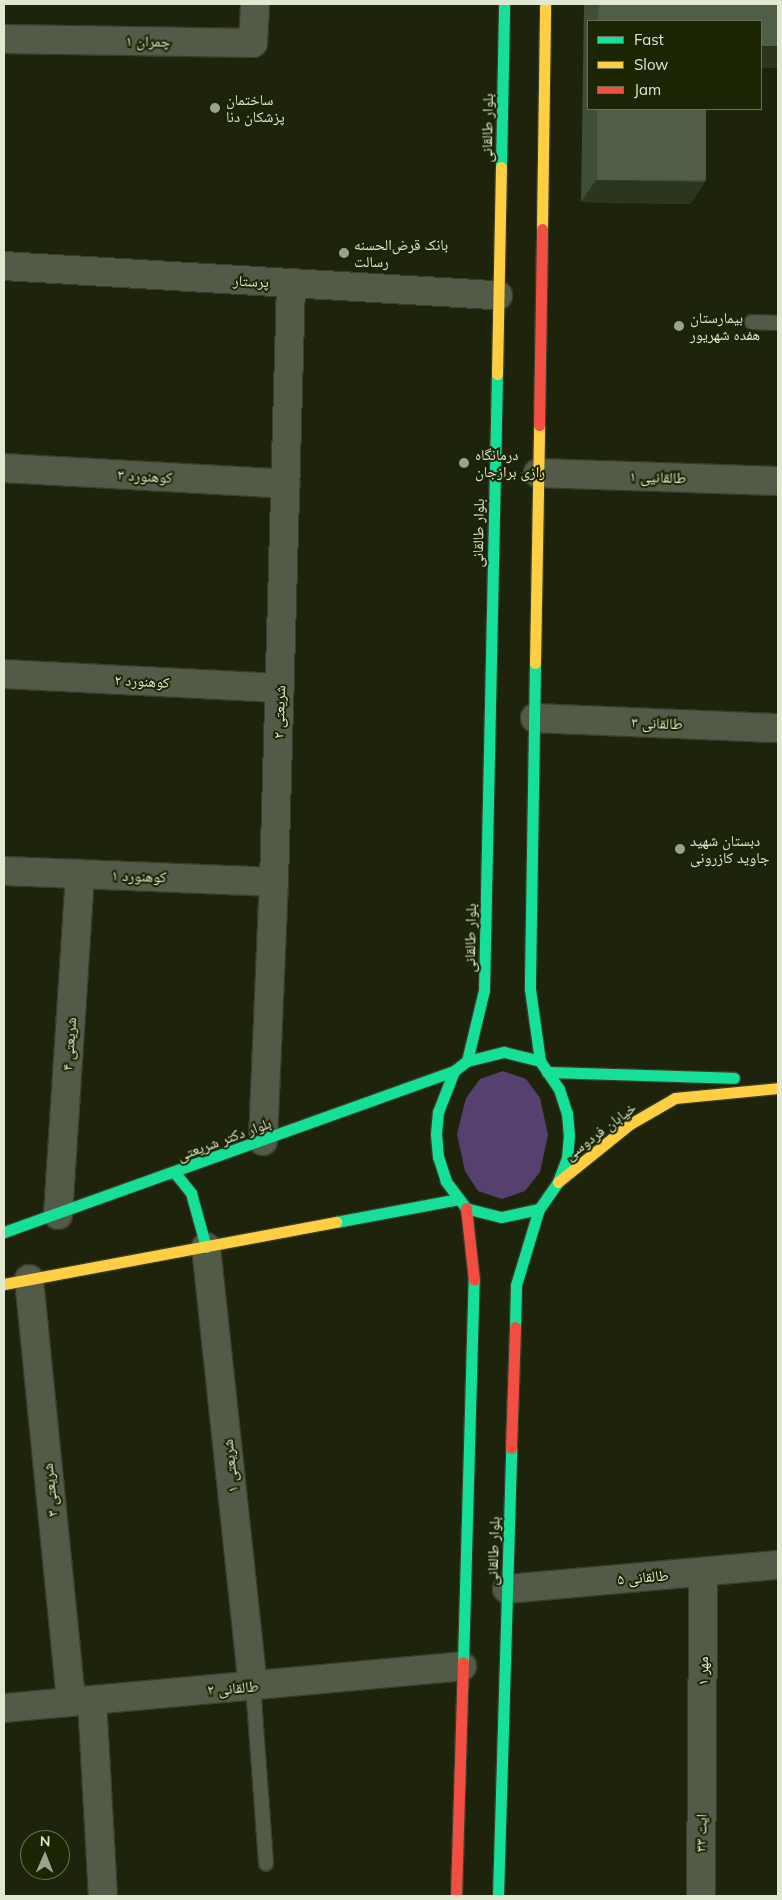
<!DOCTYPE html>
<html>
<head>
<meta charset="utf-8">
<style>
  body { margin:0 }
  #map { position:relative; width:782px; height:1900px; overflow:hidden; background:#1e240c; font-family:Mulish,"Noto Naskh Arabic",sans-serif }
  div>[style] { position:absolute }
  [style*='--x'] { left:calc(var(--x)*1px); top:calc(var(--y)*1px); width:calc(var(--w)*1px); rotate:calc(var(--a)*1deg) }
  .green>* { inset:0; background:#554070 }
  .roads { filter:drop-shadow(1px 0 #393d2d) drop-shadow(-1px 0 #393d2d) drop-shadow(0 1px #393d2d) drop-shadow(0 -1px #393d2d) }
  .lane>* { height:14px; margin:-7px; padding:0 7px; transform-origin:7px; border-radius:7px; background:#545a48 }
  .street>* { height:28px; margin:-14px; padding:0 14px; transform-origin:14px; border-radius:14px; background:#545a48 }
  .fast>* { height:11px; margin:-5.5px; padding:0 5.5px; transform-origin:5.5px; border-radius:5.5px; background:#16e098 }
  .slow>* { height:11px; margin:-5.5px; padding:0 5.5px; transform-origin:5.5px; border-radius:5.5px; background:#ffcf43 }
  .jam>* { height:11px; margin:-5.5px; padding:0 5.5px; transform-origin:5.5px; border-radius:5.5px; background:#f24e42 }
  .wall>* { inset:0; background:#404e37 }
  .shaded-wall>* { inset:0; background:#2b361f; transform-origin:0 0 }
  .building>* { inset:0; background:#515e47; transform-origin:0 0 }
  .dots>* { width:14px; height:14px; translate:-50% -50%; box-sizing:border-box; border:2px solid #1b2403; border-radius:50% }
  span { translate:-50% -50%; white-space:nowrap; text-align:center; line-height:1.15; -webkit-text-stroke:4px #1b2403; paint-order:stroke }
  .street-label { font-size:15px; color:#e0e8d0 }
  .poi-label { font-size:15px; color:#e0e8d0 }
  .left { translate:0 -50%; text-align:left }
  .frame { position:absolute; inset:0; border:5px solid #e0e8d0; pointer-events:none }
  .legend { position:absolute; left:587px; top:20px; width:175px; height:90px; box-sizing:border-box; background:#1b2403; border:1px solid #6a7255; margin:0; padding:6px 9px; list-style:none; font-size:15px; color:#e0e8d0 }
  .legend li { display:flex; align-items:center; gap:10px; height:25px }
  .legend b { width:25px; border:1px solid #6a7255 }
  .north { position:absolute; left:20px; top:1830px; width:50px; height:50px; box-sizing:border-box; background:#1b2403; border:1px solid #6a7255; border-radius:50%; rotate:1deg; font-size:14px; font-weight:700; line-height:20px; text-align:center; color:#e0e8d0 }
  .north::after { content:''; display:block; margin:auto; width:18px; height:22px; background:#9ca38b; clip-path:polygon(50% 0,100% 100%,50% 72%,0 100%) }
</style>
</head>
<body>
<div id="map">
  <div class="green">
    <i style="clip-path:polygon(503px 1071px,526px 1079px,540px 1098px,548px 1135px,540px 1172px,525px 1191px,502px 1199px,478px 1191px,465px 1171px,457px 1134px,466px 1098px,480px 1079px)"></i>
  </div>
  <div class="roads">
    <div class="lane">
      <i style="--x:752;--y:322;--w:26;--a:2"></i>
      <i style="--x:253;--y:1686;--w:178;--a:85.8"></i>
    </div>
    <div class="street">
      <i style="--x:4;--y:39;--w:249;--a:0.9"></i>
      <i style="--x:253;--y:43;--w:39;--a:-87"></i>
      <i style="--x:4;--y:266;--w:495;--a:3.4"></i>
      <i style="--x:4;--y:468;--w:282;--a:3.2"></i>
      <i style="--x:538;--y:473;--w:240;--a:1.9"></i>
      <i style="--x:4;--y:674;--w:276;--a:2.9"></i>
      <i style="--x:535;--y:718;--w:243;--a:2.4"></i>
      <i style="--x:4;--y:871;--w:270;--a:2.3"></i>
      <i style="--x:263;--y:1141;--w:259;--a:-87.6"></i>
      <i style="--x:274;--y:882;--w:599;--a:-88.37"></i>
      <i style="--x:58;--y:1215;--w:342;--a:-86.3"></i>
      <i style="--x:206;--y:1247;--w:442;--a:83.9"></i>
      <i style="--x:29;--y:1279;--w:425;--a:84.3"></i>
      <i style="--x:507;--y:1589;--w:272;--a:-5.1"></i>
      <i style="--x:92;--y:1700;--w:196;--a:86.8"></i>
      <i style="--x:4;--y:1708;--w:460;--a:-5.2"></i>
      <i style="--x:701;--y:1896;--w:324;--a:-89.6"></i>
    </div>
    <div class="fast">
      <i style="--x:501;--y:167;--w:163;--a:-88.9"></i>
      <i style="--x:535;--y:663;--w:326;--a:90.9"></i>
      <i style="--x:530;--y:989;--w:73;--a:82.1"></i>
      <i style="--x:504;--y:1052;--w:37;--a:14"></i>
      <i style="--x:540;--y:1061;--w:34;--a:56"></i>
      <i style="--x:559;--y:1089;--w:25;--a:72"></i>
      <i style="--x:567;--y:1113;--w:22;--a:85"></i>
      <i style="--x:569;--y:1135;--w:23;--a:95"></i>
      <i style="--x:567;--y:1158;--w:26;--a:111"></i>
      <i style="--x:558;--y:1182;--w:33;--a:125"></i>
      <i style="--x:539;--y:1209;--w:39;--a:168"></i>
      <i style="--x:501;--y:1217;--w:36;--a:-166"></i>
      <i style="--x:466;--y:1208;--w:34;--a:-127"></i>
      <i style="--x:446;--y:1181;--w:25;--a:-108"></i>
      <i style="--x:438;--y:1157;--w:23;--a:-95"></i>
      <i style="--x:436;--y:1134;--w:22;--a:-85"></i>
      <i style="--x:438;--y:1112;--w:44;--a:-68.7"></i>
      <i style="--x:454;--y:1071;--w:16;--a:-38"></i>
      <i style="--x:467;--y:1061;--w:38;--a:-14"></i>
      <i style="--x:467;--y:1061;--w:73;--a:-76.5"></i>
      <i style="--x:484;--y:990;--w:616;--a:-88.79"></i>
      <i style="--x:547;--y:1072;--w:187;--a:1.8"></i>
      <i style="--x:175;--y:1173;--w:26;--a:51"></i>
      <i style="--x:191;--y:1193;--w:56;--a:74.5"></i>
      <i style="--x:336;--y:1222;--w:125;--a:-10.6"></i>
      <i style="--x:4;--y:1232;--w:478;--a:-19.7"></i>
      <i style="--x:515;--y:1327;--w:42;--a:-88.6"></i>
      <i style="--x:516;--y:1285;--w:79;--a:-73.2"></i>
      <i style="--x:463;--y:1662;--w:382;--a:-88.4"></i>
      <i style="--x:498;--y:1896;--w:448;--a:-88.3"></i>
    </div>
    <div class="slow">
      <i style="--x:542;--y:229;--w:225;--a:-89.2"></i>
      <i style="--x:497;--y:374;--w:207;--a:-88.9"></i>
      <i style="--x:535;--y:663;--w:238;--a:-89"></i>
      <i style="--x:558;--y:1182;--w:92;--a:-38.9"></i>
      <i style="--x:630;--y:1124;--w:52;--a:-30"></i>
      <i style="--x:675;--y:1098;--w:103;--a:-5.5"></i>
      <i style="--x:4;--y:1284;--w:338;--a:-10.6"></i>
    </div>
    <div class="jam">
      <i style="--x:539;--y:425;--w:196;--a:-89.1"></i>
      <i style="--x:466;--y:1208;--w:72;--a:83.7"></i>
      <i style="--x:511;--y:1448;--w:121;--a:-88.1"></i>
      <i style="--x:456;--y:1896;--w:234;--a:-88.3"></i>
    </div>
  </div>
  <div class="wall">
    <i style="clip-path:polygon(584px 4px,778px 4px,778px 68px,761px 68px,761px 21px,588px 21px,588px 109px,706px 109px,705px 182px,690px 204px,581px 202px)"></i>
  </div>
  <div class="shaded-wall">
    <i style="left:761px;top:46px;width:17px;height:22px"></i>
    <i style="clip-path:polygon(596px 180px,705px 182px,690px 204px,581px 202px)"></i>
  </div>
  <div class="building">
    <i style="clip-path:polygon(599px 4px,778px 4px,778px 46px,761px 46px,761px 21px,598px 21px)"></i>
    <i style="left:597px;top:109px;width:109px;height:71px"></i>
  </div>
  <div class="dots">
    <i style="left:215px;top:108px;background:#9ca38b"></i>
    <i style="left:344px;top:253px;background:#9ca38b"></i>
    <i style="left:679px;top:326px;background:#9ca38b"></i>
    <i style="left:464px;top:463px;background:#9ca38b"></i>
    <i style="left:680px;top:849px;background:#9ca38b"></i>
  </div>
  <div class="street-label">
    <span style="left:148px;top:41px;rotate:1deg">چمران ۱</span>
    <span style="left:487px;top:128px;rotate:-89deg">بلوار طالقانی</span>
    <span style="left:251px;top:281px;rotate:3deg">پرستار</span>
    <span style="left:145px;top:476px;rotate:3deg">کوهنورد ۳</span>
    <span style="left:658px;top:477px;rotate:2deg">طالقانیی ۱</span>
    <span style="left:478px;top:533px;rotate:-89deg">بلوار طالقانی</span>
    <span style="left:142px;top:681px;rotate:3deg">کوهنورد ۲</span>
    <span style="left:279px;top:712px;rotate:-88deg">شریعتی ۲</span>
    <span style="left:657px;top:723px;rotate:2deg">طالقانی ۳</span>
    <span style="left:139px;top:876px;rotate:2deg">کوهنورد ۱</span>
    <span style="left:470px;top:938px;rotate:-89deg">بلوار طالقانی</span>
    <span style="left:69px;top:1044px;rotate:-86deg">شریعتی ۴</span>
    <span style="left:600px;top:1131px;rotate:-37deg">خیابان فردوسی</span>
    <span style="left:224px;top:1139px;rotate:-20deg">بلوار دکتر شریعتی</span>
    <span style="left:230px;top:1466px;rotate:-96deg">شریعتی ۱</span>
    <span style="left:50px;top:1490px;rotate:-96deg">شریعتی ۳</span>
    <span style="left:493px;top:1551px;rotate:-88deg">بلوار طالقانی</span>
    <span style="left:643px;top:1577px;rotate:-5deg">طالقانی ۵</span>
    <span style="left:703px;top:1671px;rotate:-90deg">مهر ۱</span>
    <span style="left:233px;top:1688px;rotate:-5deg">طالقانی ۲</span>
    <span style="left:701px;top:1833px;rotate:-89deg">ایت ۳۳</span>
  </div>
  <div class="poi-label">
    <span class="left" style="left:226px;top:108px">ساختمان<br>پزشکان دنا</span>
    <span class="left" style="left:354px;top:253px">بانک قرض‌الحسنه<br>رسالت</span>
    <span class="left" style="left:690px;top:326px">بیمارستان<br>هفده شهریور</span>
    <span class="left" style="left:475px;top:463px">درمانگاه<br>رازی برازجان</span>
    <span class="left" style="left:690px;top:849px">دبستان شهید<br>جاوید کازرونی</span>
  </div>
  <div class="frame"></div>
  <ul class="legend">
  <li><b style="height:6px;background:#16e098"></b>Fast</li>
  <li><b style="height:6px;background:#ffcf43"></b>Slow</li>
  <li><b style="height:6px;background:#f24e42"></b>Jam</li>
  </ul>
  <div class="north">N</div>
</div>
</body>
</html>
